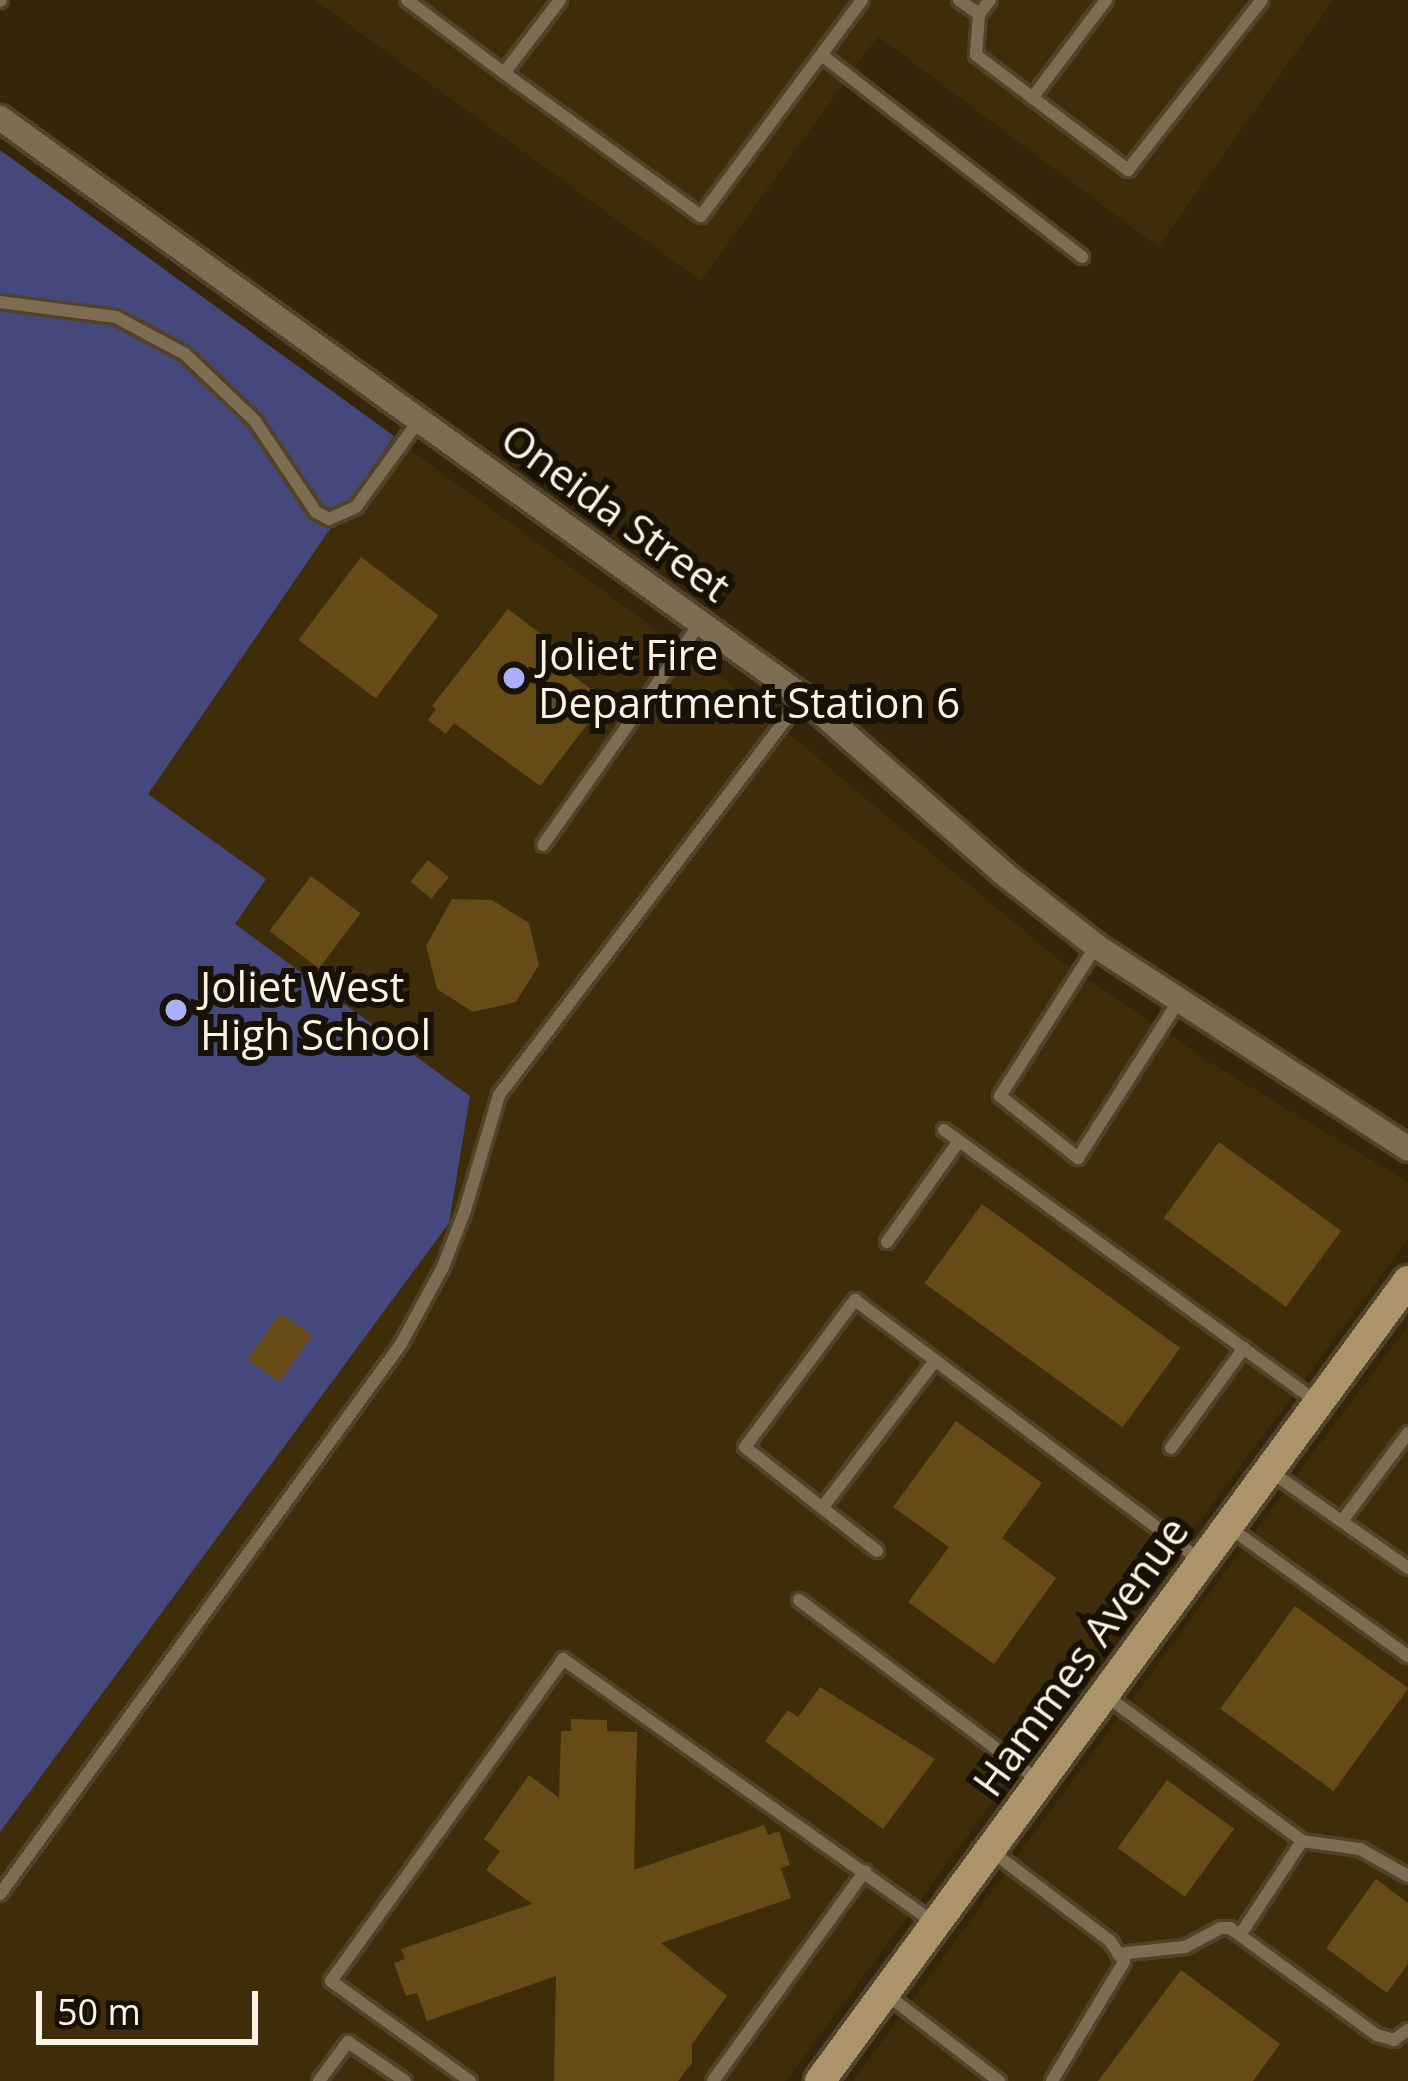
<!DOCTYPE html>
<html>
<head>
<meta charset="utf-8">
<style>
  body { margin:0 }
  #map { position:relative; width:1408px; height:2081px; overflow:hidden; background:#35260b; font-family:"Open Sans",sans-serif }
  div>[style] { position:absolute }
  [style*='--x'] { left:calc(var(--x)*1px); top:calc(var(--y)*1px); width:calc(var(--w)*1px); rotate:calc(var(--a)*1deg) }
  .built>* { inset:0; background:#3f2d09 }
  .green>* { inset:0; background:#45487c }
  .building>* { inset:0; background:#664b16; transform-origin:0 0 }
  .roads { filter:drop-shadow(3px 0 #514329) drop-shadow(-3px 0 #514329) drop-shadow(0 3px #514329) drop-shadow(0 -3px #514329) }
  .lane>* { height:12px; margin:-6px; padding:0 6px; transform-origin:6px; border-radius:6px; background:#7d6d53 }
  .street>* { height:24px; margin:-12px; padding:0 12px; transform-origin:12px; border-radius:12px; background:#7d6d53 }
  .secondary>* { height:30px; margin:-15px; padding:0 15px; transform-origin:15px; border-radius:15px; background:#ac9369 }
  .dots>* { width:33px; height:33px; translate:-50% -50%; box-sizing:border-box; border:6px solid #171106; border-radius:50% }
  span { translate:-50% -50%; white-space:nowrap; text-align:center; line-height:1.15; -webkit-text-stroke:12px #171106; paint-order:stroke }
  .street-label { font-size:42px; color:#fdf3e4 }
  .poi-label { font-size:42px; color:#fdf3e4 }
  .left { translate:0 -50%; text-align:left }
  .scale { position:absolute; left:36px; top:1991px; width:222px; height:54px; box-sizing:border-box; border:6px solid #fdf3e4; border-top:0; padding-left:15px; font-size:36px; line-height:42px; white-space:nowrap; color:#fdf3e4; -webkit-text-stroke:9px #171106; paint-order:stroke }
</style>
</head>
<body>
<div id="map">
  <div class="built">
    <i style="clip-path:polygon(315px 0,1333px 0,1158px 247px,878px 36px,701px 281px)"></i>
    <i style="clip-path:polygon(0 150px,721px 677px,1055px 957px,1209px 1062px,1408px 1182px,1408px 1239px,786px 2081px,0 2081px)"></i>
    <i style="clip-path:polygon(1408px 1326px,1408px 2081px,853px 2081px,1262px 1522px)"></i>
  </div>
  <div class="green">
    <i style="clip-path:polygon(0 150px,394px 436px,148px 794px,266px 879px,235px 924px,470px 1096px,449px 1223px,0 1832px)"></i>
  </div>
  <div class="building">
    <i style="left:361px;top:557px;width:97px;height:104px;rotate:37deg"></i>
    <i style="clip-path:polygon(508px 609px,554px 644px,546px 656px,606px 700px,540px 786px,454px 723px,446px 734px,428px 720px,436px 709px,432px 706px)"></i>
    <i style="left:428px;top:860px;width:27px;height:28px;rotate:39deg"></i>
    <i style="left:311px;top:876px;width:62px;height:69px;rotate:37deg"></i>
    <i style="clip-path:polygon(452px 899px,492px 900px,529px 923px,539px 965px,516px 1002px,473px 1012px,437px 989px,426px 946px)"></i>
    <i style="left:1219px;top:1142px;width:151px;height:94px;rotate:36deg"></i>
    <i style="left:982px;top:1204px;width:245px;height:98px;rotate:36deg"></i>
    <i style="left:280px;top:1313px;width:39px;height:57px;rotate:35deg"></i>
    <i style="clip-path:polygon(956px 1421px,1042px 1483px,1002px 1538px,1056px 1578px,994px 1664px,908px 1602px,949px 1547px,893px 1507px)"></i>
    <i style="left:1295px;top:1606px;width:140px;height:127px;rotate:36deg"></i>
    <i style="clip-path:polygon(820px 1687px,935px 1759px,883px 1829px,765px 1741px,788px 1710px,798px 1717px)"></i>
    <i style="clip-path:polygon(571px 1719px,607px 1720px,607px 1731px,637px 1732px,634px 1870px,764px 1825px,768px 1835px,779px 1831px,790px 1865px,781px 1868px,791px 1898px,661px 1943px,727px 1996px,692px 2044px,692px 2063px,678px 2081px,554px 2081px,556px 1976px,427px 2021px,417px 1993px,406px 1996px,394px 1963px,405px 1959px,401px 1949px,532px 1904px,486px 1870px,500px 1851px,484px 1839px,529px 1775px,559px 1798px,561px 1731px,571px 1731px)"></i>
    <i style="left:1167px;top:1780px;width:83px;height:84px;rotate:36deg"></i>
    <i style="clip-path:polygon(1376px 1879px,1408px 1903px,1408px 1964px,1387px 1993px,1326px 1948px)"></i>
    <i style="clip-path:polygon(1181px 1970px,1280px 2044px,1253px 2081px,1098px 2081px)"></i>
  </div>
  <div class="roads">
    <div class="lane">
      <i style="--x:407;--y:0;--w:121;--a:37"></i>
      <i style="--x:504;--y:73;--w:92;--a:-52.5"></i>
      <i style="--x:959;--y:0;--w:24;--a:35"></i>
      <i style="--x:990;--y:0;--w:18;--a:128"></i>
      <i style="--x:979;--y:14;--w:41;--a:94.2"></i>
      <i style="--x:976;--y:55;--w:191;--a:37.1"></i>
      <i style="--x:1128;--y:170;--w:216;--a:-51.8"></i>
      <i style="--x:0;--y:1;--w:1;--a:-45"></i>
      <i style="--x:823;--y:56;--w:328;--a:37.8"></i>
      <i style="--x:504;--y:73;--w:243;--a:36"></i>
      <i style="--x:701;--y:216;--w:269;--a:-53.3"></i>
      <i style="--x:1032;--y:98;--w:123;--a:-52.9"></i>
      <i style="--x:0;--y:302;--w:117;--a:7.4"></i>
      <i style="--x:116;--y:317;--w:78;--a:28.2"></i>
      <i style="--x:185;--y:354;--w:97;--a:43.7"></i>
      <i style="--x:255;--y:421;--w:110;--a:56.2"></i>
      <i style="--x:316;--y:512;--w:15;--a:28"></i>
      <i style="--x:329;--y:519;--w:30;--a:-24"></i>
      <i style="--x:356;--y:507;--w:109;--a:-54"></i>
      <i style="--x:543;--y:845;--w:273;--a:-54.7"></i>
      <i style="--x:1096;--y:946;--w:178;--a:122.6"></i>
      <i style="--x:1000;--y:1096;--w:100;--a:38.5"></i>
      <i style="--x:1078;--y:1158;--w:185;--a:-57.3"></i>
      <i style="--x:944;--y:1130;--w:462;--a:36.1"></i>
      <i style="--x:887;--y:1242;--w:124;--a:-54.5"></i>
      <i style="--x:1171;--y:1448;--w:124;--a:-53.9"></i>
      <i style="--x:1270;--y:1471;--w:169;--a:35.1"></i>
      <i style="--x:822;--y:1508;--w:185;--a:-52.5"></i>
      <i style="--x:1342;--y:1521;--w:110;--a:-53.1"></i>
      <i style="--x:1229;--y:1527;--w:221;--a:35.8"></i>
      <i style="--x:877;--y:1551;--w:168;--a:-141.8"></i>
      <i style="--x:745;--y:1447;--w:184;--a:-53.2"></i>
      <i style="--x:855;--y:1300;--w:433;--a:37"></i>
      <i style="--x:799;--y:1600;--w:301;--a:37"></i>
      <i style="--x:1105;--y:1695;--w:245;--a:36.5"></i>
      <i style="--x:1302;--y:1841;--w:109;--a:123.4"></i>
      <i style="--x:1302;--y:1841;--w:59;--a:7.9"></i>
      <i style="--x:1360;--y:1849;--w:55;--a:29.4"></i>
      <i style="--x:990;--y:1850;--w:151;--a:37.2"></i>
      <i style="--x:1110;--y:1941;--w:25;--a:56"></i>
      <i style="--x:1124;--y:1962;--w:139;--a:121.2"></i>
      <i style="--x:0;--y:1894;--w:681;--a:-53.9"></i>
      <i style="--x:401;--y:1344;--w:88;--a:-61.4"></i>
      <i style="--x:443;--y:1267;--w:61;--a:-68.9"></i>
      <i style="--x:465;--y:1210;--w:120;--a:-73.5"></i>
      <i style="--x:499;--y:1095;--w:501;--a:-52.63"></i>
      <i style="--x:1118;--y:1954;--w:67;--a:-6"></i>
      <i style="--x:1185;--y:1947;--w:40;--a:-28"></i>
      <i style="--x:1220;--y:1928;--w:10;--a:0"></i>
      <i style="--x:1230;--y:1928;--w:182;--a:36.1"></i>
      <i style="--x:1377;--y:2035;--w:18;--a:16"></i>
      <i style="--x:1394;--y:2040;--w:17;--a:-36"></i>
      <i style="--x:886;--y:1994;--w:143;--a:37.6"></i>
      <i style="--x:319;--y:2081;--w:49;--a:-53.4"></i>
      <i style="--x:348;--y:2042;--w:69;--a:34.4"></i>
      <i style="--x:470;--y:2081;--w:171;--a:-144.3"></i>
      <i style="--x:331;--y:1981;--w:397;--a:-54.2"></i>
      <i style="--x:563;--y:1659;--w:456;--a:35.4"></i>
      <i style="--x:713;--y:2081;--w:259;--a:-54.1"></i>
    </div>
    <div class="street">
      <i style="--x:0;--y:118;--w:990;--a:35.79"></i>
      <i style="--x:803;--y:697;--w:266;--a:41.3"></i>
      <i style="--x:1003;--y:873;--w:118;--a:38.1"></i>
      <i style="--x:1096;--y:946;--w:372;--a:33"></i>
    </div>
    <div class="secondary">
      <i style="--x:820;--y:2081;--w:993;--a:-53.68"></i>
    </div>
  </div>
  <div class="dots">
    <i style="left:514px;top:678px;background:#a9b0fc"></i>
    <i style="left:176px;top:1010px;background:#a9b0fc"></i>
  </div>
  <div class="street-label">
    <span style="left:616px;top:512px;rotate:36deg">Oneida Street</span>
    <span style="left:1080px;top:1656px;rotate:-54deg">Hammes Avenue</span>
  </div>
  <div class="poi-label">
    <span class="left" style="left:538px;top:678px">Joliet Fire<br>Department Station 6</span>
    <span class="left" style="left:200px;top:1010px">Joliet West<br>High School</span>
  </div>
  <div class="scale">50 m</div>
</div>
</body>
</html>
